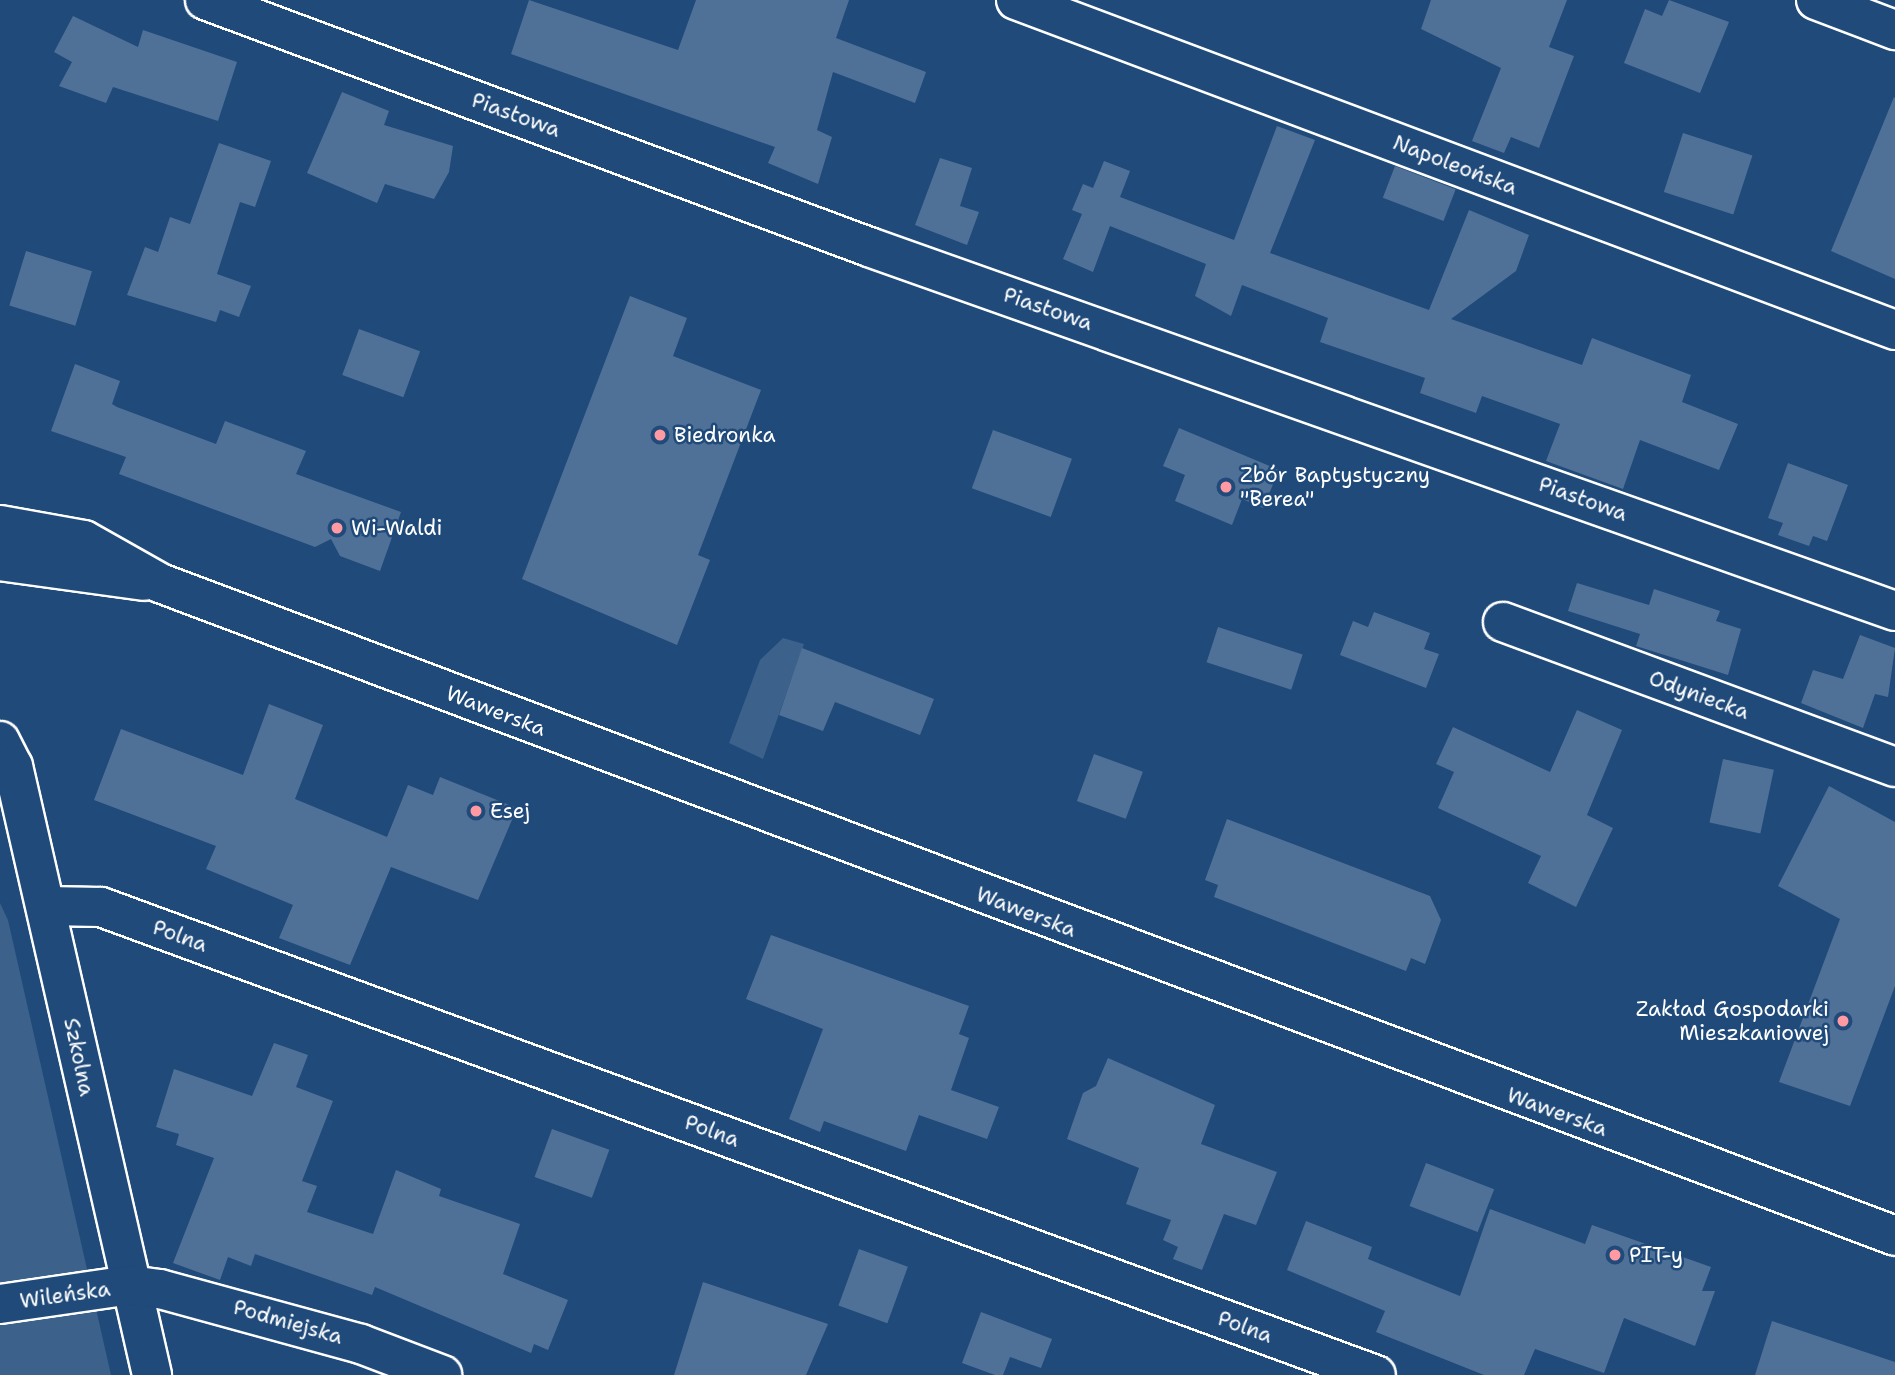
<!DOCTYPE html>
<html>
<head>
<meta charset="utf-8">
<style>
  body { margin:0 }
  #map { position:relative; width:1895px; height:1375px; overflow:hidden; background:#1f4a7a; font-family:"Shantell Sans",sans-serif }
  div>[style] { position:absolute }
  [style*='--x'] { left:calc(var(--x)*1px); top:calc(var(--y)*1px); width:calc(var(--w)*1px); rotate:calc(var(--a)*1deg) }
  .green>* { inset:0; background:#3c618b }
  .building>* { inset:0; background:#507197; transform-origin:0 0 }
  .roads { filter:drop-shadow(2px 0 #fff) drop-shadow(-2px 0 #fff) drop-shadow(0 2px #fff) drop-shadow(0 -2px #fff) }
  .street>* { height:38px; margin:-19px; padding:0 19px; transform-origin:19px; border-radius:19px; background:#1f4a7a }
  .secondary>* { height:38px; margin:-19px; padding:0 19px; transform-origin:19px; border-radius:19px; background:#1f4a7a }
  .dots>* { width:19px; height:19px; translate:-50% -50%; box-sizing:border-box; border:4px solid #1f4a7a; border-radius:50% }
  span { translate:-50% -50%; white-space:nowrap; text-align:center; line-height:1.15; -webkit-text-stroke:5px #1f4a7a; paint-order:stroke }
  .street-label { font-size:21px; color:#fff }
  .poi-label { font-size:21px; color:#fff }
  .left { translate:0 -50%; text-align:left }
  .right { translate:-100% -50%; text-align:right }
</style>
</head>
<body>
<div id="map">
  <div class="green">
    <i style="clip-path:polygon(783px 638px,804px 644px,763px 759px,729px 743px,760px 660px)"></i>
    <i style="clip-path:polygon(0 903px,8px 920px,111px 1375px,0 1375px)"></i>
  </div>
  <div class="building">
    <i style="clip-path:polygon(529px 0,678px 50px,696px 0,849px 0,836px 38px,926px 72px,915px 103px,833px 72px,817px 130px,832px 137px,818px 184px,768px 163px,775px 147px,511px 54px)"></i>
    <i style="clip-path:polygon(1431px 0,1567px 0,1549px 47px,1574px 56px,1539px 148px,1511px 137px,1504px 153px,1472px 141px,1501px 68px,1421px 29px)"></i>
    <i style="clip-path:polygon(1669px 0,1729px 22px,1700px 93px,1624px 63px,1645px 9px,1662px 16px)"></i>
    <i style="clip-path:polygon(73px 16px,138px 47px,143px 30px,237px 62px,218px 121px,113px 87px,106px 103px,59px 86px,72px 62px,54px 52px)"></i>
    <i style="clip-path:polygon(342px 92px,389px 111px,384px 125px,453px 146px,449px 172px,434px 199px,385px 184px,377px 203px,307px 173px)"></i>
    <i style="clip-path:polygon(1894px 97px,1895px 98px,1895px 279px,1831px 251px)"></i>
    <i style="clip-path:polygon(1277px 126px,1315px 140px,1270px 253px,1429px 310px,1469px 210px,1529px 235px,1516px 271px,1451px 319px,1582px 365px,1592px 338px,1691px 375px,1682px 402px,1738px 424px,1719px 470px,1640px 440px,1623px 489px,1546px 461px,1560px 424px,1482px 396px,1476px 413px,1420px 393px,1425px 378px,1320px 342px,1328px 318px,1242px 285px,1231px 316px,1195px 296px,1206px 264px,1110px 226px,1093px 272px,1063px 259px,1082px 214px,1072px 210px,1083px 184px,1093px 188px,1104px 161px,1130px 171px,1120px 197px,1234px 240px)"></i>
    <i style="left:1683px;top:133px;width:73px;height:62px;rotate:18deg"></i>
    <i style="clip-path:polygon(219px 143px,271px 161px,255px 207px,240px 202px,217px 274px,251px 286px,239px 317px,220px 310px,216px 322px,127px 295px,145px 247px,158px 252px,170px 217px,190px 224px)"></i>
    <i style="clip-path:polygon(940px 158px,972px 168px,960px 206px,979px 212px,967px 245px,915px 225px)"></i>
    <i style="left:1395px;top:166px;width:65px;height:34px;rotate:21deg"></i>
    <i style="left:26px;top:251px;width:69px;height:57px;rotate:17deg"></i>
    <i style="clip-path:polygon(630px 296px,687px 318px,673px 356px,761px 390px,698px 555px,710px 560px,677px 645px,522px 579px)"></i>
    <i style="left:359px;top:329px;width:65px;height:49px;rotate:20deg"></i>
    <i style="clip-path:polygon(75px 364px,120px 381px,112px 404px,117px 407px,216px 444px,225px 421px,306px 451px,296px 474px,401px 512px,380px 571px,340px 556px,331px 539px,315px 547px,119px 474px,126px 457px,51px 431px)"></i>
    <i style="clip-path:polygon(1179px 428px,1279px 470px,1263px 508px,1242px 499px,1232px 525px,1175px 501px,1185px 475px,1163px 466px)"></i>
    <i style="left:993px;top:430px;width:84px;height:62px;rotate:20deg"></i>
    <i style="clip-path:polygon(1788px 463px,1848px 485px,1827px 541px,1813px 536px,1809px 546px,1778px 535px,1783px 523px,1768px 518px)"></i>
    <i style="clip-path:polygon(1577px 583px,1649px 605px,1654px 589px,1720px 611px,1716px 621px,1741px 629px,1728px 675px,1636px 646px,1640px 634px,1568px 611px)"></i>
    <i style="clip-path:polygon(1374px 612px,1430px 633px,1424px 649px,1439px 654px,1426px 688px,1340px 655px,1353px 621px,1368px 627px)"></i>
    <i style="left:1218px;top:627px;width:89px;height:37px;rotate:18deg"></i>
    <i style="clip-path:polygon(1860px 635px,1895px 648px,1888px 697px,1875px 694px,1863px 728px,1801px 703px,1813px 670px,1843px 679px)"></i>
    <i style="clip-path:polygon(802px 648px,934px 699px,920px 735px,835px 702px,823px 731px,779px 715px)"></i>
    <i style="clip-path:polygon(269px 704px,323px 725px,295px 799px,387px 837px,408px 785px,433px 795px,440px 777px,517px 808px,478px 900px,391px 867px,350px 965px,279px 938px,293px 905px,206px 869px,216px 846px,94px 800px,121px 729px,243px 775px)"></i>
    <i style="clip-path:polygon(1577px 710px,1622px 730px,1587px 815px,1613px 828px,1576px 907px,1528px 883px,1541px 856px,1438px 808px,1454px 772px,1436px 764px,1453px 727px,1550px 772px)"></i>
    <i style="left:1094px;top:754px;width:52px;height:50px;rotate:20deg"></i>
    <i style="left:1723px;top:759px;width:52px;height:65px;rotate:12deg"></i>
    <i style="clip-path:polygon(1829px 786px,1895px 822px,1895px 986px,1850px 1106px,1779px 1082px,1840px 919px,1778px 886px)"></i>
    <i style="clip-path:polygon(1227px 819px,1430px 896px,1441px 920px,1425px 964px,1411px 958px,1406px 971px,1214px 897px,1218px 885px,1205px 880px)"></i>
    <i style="clip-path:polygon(771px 935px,969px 1006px,959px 1034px,969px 1038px,951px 1090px,999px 1107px,987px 1139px,919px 1115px,906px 1151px,824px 1121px,820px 1132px,789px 1119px,823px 1029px,746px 999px)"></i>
    <i style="clip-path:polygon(274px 1043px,308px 1055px,296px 1087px,333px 1101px,302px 1181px,317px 1186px,307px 1212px,373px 1234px,396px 1170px,441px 1189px,439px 1196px,520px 1224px,503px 1274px,568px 1300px,548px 1350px,534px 1344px,531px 1353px,375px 1287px,372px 1295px,255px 1254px,251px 1266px,228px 1257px,220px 1280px,173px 1263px,214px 1158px,176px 1145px,179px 1134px,156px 1127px,174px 1069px,252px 1096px)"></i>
    <i style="clip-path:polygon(1108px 1058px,1215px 1105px,1201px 1144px,1277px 1172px,1256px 1225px,1224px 1214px,1202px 1270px,1173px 1259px,1178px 1247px,1163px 1240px,1171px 1220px,1126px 1204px,1139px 1168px,1067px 1139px,1083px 1093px,1096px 1086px)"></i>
    <i style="left:552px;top:1129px;width:61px;height:51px;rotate:20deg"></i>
    <i style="left:1426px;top:1163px;width:73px;height:46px;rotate:21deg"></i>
    <i style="clip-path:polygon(1490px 1209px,1585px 1244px,1592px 1225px,1711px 1267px,1702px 1291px,1715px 1291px,1695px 1346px,1624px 1318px,1604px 1373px,1535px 1349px,1524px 1375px,1484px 1375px,1376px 1332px,1385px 1311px,1287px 1270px,1306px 1221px,1372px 1247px,1368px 1259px,1460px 1296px)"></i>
    <i style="left:859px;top:1249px;width:52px;height:60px;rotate:20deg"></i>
    <i style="clip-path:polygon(703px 1282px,828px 1324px,806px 1375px,674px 1375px)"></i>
    <i style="clip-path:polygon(981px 1312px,1052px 1339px,1041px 1368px,1010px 1357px,1003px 1375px,995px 1375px,962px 1363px)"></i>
    <i style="clip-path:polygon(1772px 1321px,1895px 1362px,1895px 1375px,1755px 1375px)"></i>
  </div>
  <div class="roads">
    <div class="street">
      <i style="--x:205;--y:0;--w:708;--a:20.4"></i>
      <i style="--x:869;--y:247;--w:1089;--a:19.53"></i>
      <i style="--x:1016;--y:0;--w:939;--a:20.58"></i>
      <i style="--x:1816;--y:0;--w:85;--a:20.8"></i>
      <i style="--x:1503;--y:622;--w:418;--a:20.3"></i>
      <i style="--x:0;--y:741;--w:28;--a:63"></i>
      <i style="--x:13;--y:766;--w:625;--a:77.14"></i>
      <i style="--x:46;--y:906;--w:55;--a:1"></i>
      <i style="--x:101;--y:907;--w:1358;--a:20.16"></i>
      <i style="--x:0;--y:1304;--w:131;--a:-8.3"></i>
      <i style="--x:130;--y:1285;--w:30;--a:8"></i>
      <i style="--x:160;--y:1289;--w:208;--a:15.3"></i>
      <i style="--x:361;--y:1344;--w:87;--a:20.9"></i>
    </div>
    <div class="secondary">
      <i style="--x:0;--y:525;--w:85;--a:10.1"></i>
      <i style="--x:84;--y:540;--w:87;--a:29.5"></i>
      <i style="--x:160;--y:583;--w:1854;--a:20.62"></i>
      <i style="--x:0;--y:561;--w:145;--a:7.9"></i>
    </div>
  </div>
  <div class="dots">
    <i style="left:660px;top:435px;background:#ff9aa2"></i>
    <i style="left:1226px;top:487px;background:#ff9aa2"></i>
    <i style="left:337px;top:528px;background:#ff9aa2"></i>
    <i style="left:476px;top:811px;background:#ff9aa2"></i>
    <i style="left:1843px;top:1021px;background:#ff9aa2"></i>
    <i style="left:1615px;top:1255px;background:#ff9aa2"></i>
  </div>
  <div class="street-label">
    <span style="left:516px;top:115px;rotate:20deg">Piastowa</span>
    <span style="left:1455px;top:165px;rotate:21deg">Napoleońska</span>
    <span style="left:1048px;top:309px;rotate:19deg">Piastowa</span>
    <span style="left:1583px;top:499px;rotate:20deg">Piastowa</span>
    <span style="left:1699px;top:695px;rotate:20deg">Odyniecka</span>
    <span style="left:496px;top:711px;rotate:21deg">Wawerska</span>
    <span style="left:1026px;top:912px;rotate:21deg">Wawerska</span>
    <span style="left:180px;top:936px;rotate:20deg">Polna</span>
    <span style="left:79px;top:1057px;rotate:78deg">Szkolna</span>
    <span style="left:1557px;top:1112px;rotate:20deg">Wawerska</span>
    <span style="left:712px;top:1131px;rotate:20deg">Polna</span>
    <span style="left:65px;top:1295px;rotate:-8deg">Wileńska</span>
    <span style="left:288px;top:1322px;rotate:16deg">Podmiejska</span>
    <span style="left:1245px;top:1327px;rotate:20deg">Polna</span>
  </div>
  <div class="poi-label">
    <span class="left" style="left:674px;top:435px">Biedronka</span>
    <span class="left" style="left:1240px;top:487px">Zbór Baptystyczny<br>"Berea"</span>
    <span class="left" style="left:351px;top:528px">Wi-Waldi</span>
    <span class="left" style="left:490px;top:811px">Esej</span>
    <span class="right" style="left:1829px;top:1021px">Zakład Gospodarki<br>Mieszkaniowej</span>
    <span class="left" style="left:1629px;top:1255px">PIT-y</span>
  </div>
</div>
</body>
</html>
